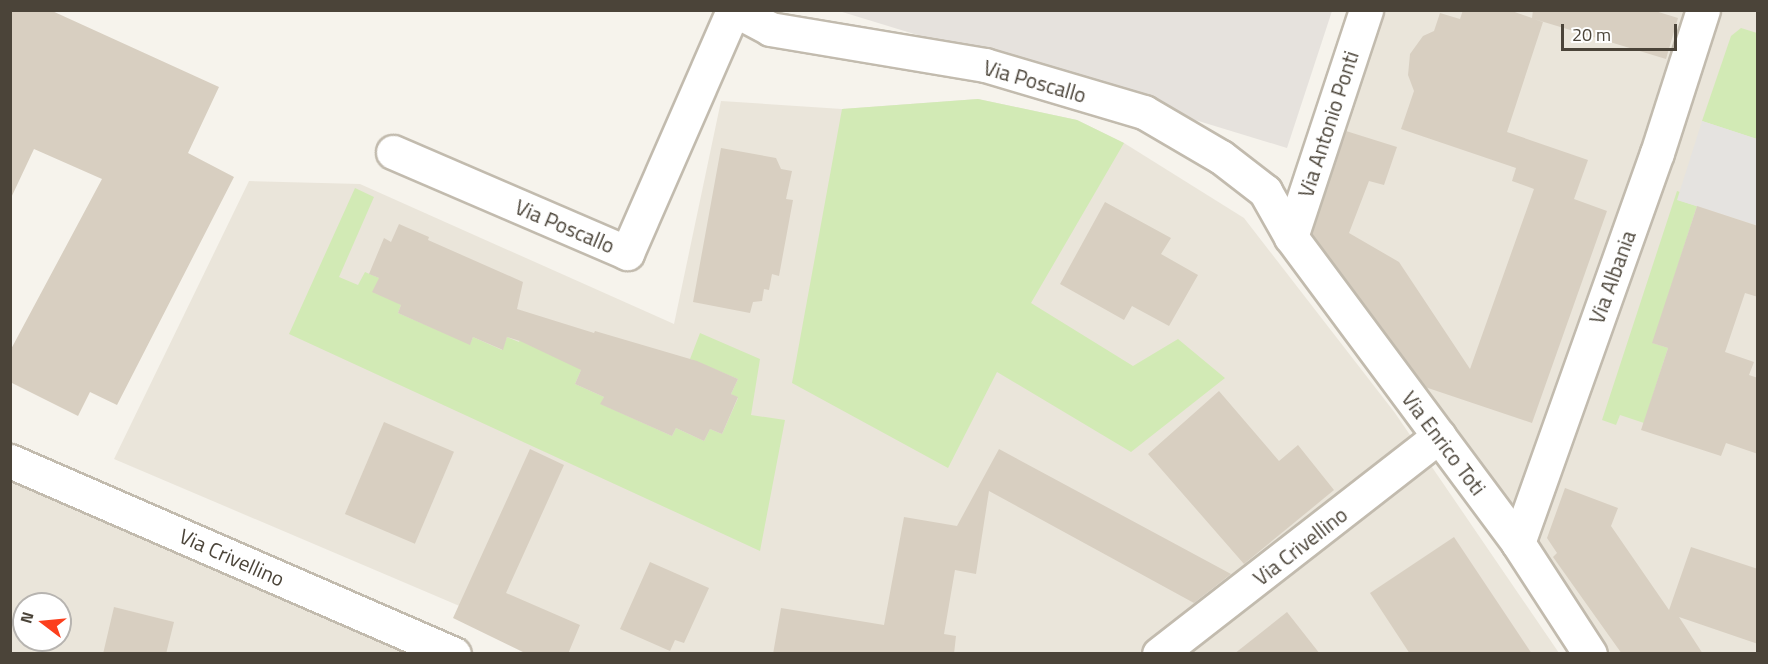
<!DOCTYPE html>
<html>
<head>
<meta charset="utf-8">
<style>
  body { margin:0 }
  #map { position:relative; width:1768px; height:664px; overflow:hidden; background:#f6f3ec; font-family:"Titillium Web",sans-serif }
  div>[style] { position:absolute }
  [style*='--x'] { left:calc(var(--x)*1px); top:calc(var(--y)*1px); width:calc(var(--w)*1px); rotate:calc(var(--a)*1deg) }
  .residential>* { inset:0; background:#eae5da }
  .industrial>* { inset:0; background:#e6e2dd }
  .green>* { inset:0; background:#d2eab5 }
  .parking>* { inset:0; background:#e5e3e0 }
  .building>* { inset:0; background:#d8cfc1; transform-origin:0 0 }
  .roads { filter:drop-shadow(2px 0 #c2bbae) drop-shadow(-2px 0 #c2bbae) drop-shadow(0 2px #c2bbae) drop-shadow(0 -2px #c2bbae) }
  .minor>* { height:33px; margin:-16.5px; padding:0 16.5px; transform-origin:16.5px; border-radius:16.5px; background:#fff }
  span { translate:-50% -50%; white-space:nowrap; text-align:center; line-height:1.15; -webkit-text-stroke:4.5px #fff; paint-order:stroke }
  .street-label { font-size:21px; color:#4b4439 }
  .frame { position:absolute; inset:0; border:12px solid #4b4439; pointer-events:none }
  .north { position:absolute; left:12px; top:592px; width:60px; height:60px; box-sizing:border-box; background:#fff; border:2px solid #b7b4b0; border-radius:50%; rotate:286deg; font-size:16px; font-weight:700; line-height:24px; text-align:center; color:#4b4439 }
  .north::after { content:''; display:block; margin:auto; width:21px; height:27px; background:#fc3f1d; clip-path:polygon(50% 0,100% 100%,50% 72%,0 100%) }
  .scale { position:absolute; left:1561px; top:24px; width:116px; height:27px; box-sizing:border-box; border:3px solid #4b4439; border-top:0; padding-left:8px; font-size:18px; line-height:21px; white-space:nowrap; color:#4b4439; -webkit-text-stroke:4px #fff; paint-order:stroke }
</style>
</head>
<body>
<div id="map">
  <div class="residential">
    <i style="clip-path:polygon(1378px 11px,1757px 11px,1757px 653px,1608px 653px,1545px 563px,1300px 241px)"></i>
    <i style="clip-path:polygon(978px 99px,1077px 120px,1124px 143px,1244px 218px,1395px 413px,1559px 653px,570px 653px,114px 459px,249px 181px,360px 184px,674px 324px,721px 101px,842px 109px)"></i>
    <i style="clip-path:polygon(evenodd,11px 469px,424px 653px,11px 653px,11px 469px,24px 604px,60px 604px,60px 640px,24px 640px,24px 604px)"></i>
  </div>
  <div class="industrial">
    <i style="clip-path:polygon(839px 11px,1332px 11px,1287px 148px)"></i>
  </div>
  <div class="green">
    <i style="clip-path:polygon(1741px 28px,1757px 33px,1757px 139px,1702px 121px,1731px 36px)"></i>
    <i style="clip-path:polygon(978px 99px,1077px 120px,1124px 143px,1031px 303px,1133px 366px,1178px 339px,1225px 378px,1131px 452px,997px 372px,948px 468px,792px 383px,842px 109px)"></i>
    <i style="clip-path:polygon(355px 188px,374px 197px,339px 277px,358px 285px,365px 272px,379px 278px,401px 305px,398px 313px,470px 344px,473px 337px,502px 350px,507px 337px,519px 342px,526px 327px,581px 370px,575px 384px,604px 397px,601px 404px,672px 436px,676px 428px,704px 441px,710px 429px,722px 434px,738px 398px,731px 394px,738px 379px,690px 359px,700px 333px,760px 359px,751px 415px,785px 420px,760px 551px,289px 334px)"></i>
    <i style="clip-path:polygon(1677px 191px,1680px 192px,1678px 200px,1697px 206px,1653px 343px,1668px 348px,1644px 423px,1620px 415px,1616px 425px,1602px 420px)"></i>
  </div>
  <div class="parking">
    <i style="clip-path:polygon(1702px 121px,1757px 139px,1756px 225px,1677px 200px)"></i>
  </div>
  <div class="building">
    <i style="clip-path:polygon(10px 10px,50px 10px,219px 87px,188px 153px,234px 177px,117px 405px,90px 392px,78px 416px,10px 382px,10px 351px,102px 179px,34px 149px,10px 200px)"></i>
    <i style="clip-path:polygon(1463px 10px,1509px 10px,1532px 18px,1533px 10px,1652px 10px,1678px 18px,1666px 59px,1534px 19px,1543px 22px,1507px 132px,1588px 160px,1574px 199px,1607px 211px,1532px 423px,1425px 387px,1312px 234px,1346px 131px,1397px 147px,1384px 185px,1369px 181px,1349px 233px,1399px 262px,1470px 369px,1534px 189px,1512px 181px,1516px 168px,1401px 129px,1414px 91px,1408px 75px,1410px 54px,1423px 36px,1434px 31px,1440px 13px,1460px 19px)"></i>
    <i style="clip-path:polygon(721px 148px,776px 158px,781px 169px,792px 171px,786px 199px,793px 200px,779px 276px,772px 274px,769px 290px,764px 289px,762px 301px,753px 302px,750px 313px,693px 302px)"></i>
    <i style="clip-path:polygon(1105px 202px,1171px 238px,1161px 254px,1198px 275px,1169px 326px,1132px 306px,1124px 320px,1060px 284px)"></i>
    <i style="clip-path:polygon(1697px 206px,1758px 226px,1758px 297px,1745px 293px,1725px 352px,1754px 362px,1749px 375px,1758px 378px,1758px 454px,1726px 443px,1721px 456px,1641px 430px,1668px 348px,1652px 343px)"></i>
    <i style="clip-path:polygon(399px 224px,429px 237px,428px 240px,523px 282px,517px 309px,594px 333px,595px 331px,697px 361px,738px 379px,731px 394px,738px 397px,722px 434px,710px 429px,704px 441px,676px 428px,672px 436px,600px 404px,604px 397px,575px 384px,581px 370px,520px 341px,507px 337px,503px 350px,473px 337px,470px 345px,398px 313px,401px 305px,372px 292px,379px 278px,369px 274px,384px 238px,391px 242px)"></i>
    <i style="clip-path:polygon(1219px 391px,1279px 461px,1298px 445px,1334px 490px,1244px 564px,1148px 454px)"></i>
    <i style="left:384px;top:422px;width:76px;height:100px;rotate:23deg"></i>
    <i style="clip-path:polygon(530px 449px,564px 465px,506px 593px,580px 625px,568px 654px,527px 654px,453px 618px)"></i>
    <i style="clip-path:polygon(999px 449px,1231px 574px,1194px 603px,989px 491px,976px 574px,955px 570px,944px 634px,956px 636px,954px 654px,773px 654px,781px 608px,884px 625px,904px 517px,957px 526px)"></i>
    <i style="clip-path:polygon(1565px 488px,1618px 508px,1611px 526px,1669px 610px,1691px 547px,1758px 569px,1758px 644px,1679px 617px,1703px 654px,1622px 654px,1553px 557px,1557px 553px,1547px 538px)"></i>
    <i style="clip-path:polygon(1454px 537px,1532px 654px,1410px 654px,1370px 593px)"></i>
    <i style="clip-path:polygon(650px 562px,709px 588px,684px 643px,675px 640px,670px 651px,620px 629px)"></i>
    <i style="clip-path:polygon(114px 607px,174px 622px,166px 654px,103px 654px)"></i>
    <i style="clip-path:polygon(1287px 612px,1320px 654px,1234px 654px)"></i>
  </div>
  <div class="roads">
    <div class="minor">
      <i style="--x:735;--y:10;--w:40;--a:28"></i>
      <i style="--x:770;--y:29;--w:218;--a:9.5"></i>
      <i style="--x:985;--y:65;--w:166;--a:16.5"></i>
      <i style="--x:1144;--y:112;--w:89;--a:30.3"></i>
      <i style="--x:1221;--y:157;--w:56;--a:37.7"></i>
      <i style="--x:1265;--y:191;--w:53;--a:60.5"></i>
      <i style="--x:1291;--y:237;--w:381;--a:53.4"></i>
      <i style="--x:1518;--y:543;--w:132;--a:57"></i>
      <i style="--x:393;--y:152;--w:255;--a:23.3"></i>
      <i style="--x:627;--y:253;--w:265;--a:-66.4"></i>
      <i style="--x:1291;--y:237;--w:239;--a:-71.7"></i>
      <i style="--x:10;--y:461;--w:484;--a:23.5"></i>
      <i style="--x:1518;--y:543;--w:414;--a:-70.4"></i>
      <i style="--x:1657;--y:153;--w:150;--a:-72.2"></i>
      <i style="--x:1159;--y:654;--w:355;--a:-37.9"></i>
    </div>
  </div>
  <div class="street-label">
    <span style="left:1035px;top:81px;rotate:16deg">Via Poscallo</span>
    <span style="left:1328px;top:124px;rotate:-72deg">Via Antonio Ponti</span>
    <span style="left:565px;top:226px;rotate:23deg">Via Poscallo</span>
    <span style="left:1612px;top:277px;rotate:-70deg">Via Albania</span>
    <span style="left:1444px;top:443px;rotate:53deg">Via Enrico Toti</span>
    <span style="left:1300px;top:546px;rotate:-38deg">Via Crivellino</span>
    <span style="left:232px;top:557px;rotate:24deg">Via Crivellino</span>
  </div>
  <div class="frame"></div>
  <div class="north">N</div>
  <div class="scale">20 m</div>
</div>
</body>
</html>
